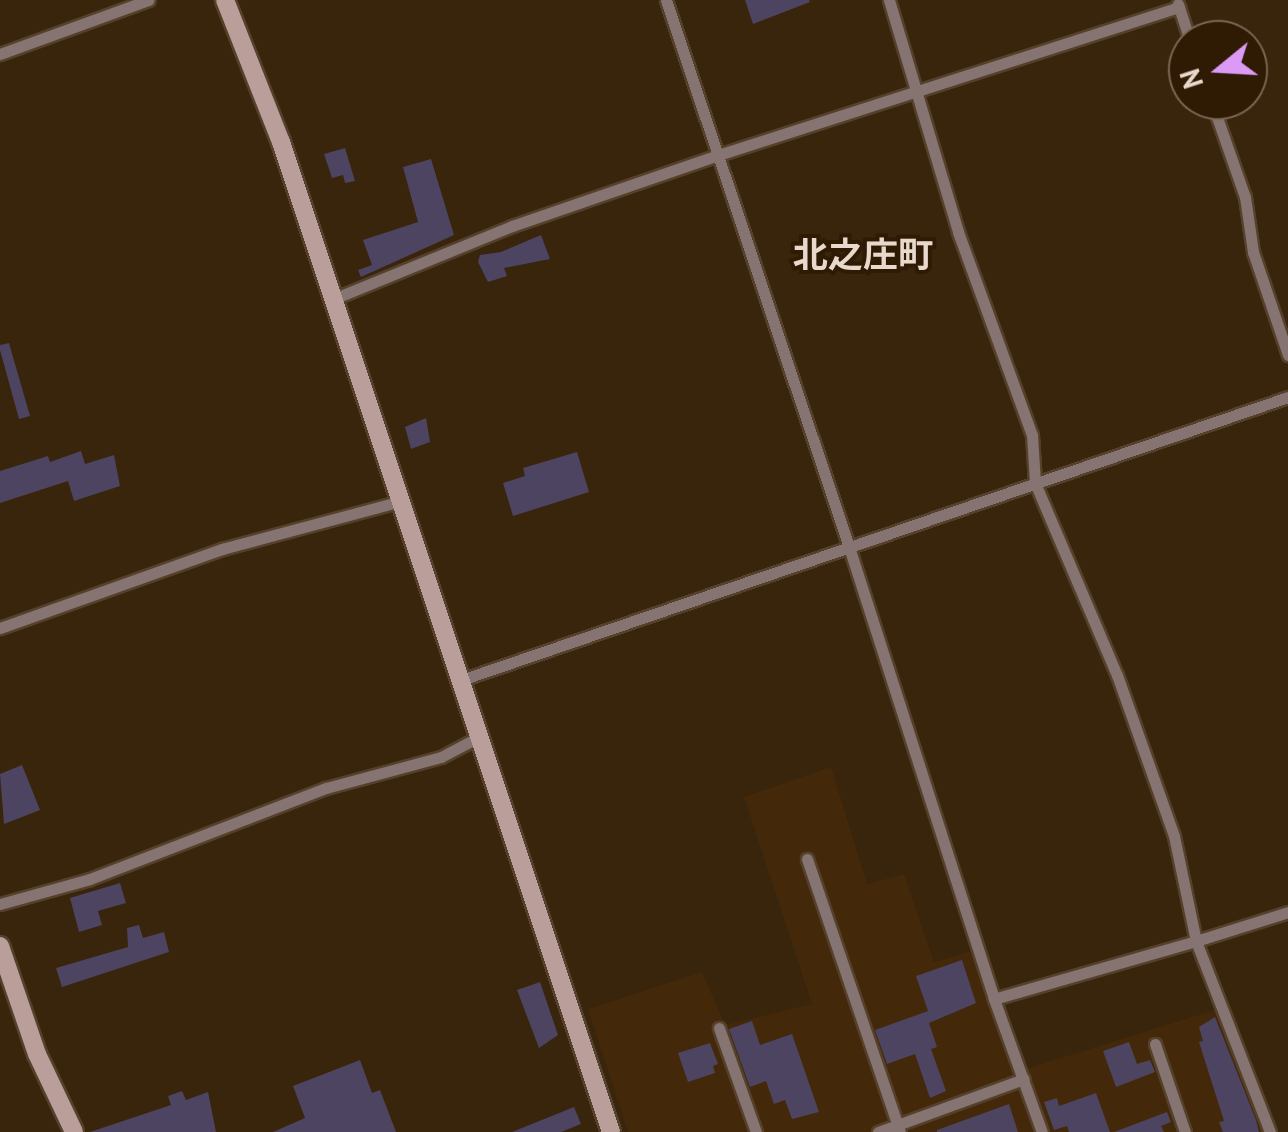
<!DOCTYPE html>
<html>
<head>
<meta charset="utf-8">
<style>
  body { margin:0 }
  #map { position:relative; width:1288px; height:1132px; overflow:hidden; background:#39240c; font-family:"PT Sans","Noto Sans JP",sans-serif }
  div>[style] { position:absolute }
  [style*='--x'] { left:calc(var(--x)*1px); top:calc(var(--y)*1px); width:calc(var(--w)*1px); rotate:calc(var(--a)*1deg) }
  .built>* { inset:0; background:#432809 }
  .building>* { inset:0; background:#4c4461 }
  .roads { filter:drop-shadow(2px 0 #55412b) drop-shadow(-2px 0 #55412b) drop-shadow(0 2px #55412b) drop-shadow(0 -2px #55412b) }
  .street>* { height:11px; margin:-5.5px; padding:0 5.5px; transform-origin:5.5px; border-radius:5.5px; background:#857471 }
  .secondary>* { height:18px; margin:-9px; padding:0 9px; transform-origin:9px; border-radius:9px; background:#b99e9a }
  span { translate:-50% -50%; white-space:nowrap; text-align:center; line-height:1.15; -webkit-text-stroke:8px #2f1a03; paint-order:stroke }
  .neighbourhood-label { font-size:35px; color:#e8d9cc; font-weight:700 }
  .north { position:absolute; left:1168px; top:20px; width:100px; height:100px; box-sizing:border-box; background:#2f1a03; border:2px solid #796653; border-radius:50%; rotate:252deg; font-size:28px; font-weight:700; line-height:40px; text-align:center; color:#e8d9cc }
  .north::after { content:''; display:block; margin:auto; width:35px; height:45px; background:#db9af6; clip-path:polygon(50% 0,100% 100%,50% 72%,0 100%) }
</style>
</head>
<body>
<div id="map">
  <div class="built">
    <i style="clip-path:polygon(831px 767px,867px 884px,904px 874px,934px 962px,971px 951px,1013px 1073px,1227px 1006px,1275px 1132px,628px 1132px,588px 1009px,702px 972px,725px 1025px,812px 1004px,744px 797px)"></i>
  </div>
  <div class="building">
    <i style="clip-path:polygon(745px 0,809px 0,810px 2px,753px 24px)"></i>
    <i style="clip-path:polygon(345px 148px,355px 181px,345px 183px,343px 175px,332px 178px,324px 154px)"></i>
    <i style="clip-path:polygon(431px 159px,454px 235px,361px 277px,358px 270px,372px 265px,363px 240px,418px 222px,403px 167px)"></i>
    <i style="clip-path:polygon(541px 235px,550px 259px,504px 268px,507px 276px,488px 282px,478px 262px,480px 255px,501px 252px)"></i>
    <i style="clip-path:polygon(9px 343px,30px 416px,19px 419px,0 350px,0 345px)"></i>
    <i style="clip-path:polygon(426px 418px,430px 442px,411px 449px,405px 427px)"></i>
    <i style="clip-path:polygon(81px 451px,85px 464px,114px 455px,120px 486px,74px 501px,68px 481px,0 503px,0 471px,48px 456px,50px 462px)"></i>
    <i style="clip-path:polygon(577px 452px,589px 492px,513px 516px,503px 483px,525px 476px,523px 468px)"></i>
    <i style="clip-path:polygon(22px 765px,40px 810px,4px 824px,0 774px)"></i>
    <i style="clip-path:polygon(120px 883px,126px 903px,98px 911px,102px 925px,79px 932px,70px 898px)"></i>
    <i style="clip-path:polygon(139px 925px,143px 938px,164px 932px,169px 952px,62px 987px,56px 968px,128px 947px,127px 928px)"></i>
    <i style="clip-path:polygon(962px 960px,976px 1003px,929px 1023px,937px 1047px,931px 1049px,946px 1091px,930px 1098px,915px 1054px,887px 1064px,875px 1030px,928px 1011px,916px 976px)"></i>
    <i style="clip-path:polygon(540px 982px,558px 1035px,539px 1048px,517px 990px)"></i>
    <i style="clip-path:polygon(1215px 1017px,1256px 1120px,1259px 1132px,1223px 1132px,1219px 1122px,1224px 1121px,1199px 1042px,1203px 1041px,1199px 1027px)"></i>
    <i style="clip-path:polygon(752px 1021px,760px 1045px,792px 1034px,819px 1112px,792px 1119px,785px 1100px,774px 1104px,766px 1081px,750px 1087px,729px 1029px)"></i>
    <i style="clip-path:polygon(1129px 1042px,1137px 1064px,1150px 1060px,1155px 1072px,1116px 1087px,1103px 1051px)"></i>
    <i style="clip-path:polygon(710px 1043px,718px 1064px,713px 1066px,715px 1073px,688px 1082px,678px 1053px)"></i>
    <i style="clip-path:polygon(360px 1060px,372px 1093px,380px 1090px,396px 1132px,273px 1132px,305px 1118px,293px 1086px)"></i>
    <i style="clip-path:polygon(182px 1091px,186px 1100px,208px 1092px,216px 1132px,90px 1132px,171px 1105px,168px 1096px)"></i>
    <i style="clip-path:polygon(1096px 1093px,1110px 1132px,1069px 1132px,1067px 1126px,1054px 1130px,1044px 1102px,1057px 1098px,1059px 1106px)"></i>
    <i style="clip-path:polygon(1009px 1104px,1018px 1132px,937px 1132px,937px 1130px)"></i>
    <i style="clip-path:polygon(574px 1107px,581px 1124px,561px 1132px,512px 1132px)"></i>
    <i style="clip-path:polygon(1167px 1112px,1171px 1122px,1161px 1126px,1164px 1132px,1114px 1132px)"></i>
  </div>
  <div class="roads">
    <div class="street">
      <i style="--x:666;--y:0;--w:577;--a:71.5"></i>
      <i style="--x:849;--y:547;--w:475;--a:72.2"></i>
      <i style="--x:994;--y:999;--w:141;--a:70.2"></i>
      <i style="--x:889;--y:0;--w:242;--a:73.4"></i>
      <i style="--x:958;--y:232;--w:216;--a:70"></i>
      <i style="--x:1032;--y:435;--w:48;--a:86.4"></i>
      <i style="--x:1035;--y:483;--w:209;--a:66.9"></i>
      <i style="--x:1117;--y:675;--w:171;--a:70.5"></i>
      <i style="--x:1174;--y:836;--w:107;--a:78.2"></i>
      <i style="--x:1196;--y:941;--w:210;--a:164"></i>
      <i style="--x:1178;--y:4;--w:38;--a:72"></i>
      <i style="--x:0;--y:54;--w:158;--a:-20"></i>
      <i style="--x:1211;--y:100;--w:103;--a:70.7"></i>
      <i style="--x:1245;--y:197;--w:56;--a:81.7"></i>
      <i style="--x:1253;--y:252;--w:109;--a:71.2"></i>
      <i style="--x:333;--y:299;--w:193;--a:-22.2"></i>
      <i style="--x:512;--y:226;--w:218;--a:-19"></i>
      <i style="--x:718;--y:155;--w:484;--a:-17.8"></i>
      <i style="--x:0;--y:628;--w:236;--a:-19.6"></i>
      <i style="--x:222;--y:549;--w:185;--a:-15"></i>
      <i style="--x:461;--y:680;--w:874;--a:-18.89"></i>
      <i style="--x:807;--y:859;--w:288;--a:71.2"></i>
      <i style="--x:0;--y:904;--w:93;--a:-15.5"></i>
      <i style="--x:90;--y:879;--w:253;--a:-21.1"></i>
      <i style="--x:326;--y:788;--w:119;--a:-15.1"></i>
      <i style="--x:441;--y:757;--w:43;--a:-27.8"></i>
      <i style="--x:719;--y:1028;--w:110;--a:70.4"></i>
      <i style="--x:1155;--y:1044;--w:93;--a:71.2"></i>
      <i style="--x:878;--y:1132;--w:155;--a:-20"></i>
      <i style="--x:1270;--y:1132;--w:205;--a:-111.2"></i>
      <i style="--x:1196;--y:941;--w:96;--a:-17.5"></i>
    </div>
    <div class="secondary">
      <i style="--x:225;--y:0;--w:153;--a:68.5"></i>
      <i style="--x:281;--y:142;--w:1044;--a:71.57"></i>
      <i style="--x:0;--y:946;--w:114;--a:71.1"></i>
      <i style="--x:37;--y:1054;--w:86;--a:64.6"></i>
    </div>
  </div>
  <div class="neighbourhood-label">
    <span style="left:863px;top:254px">北之庄町</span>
  </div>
  <div class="north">N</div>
</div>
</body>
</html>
